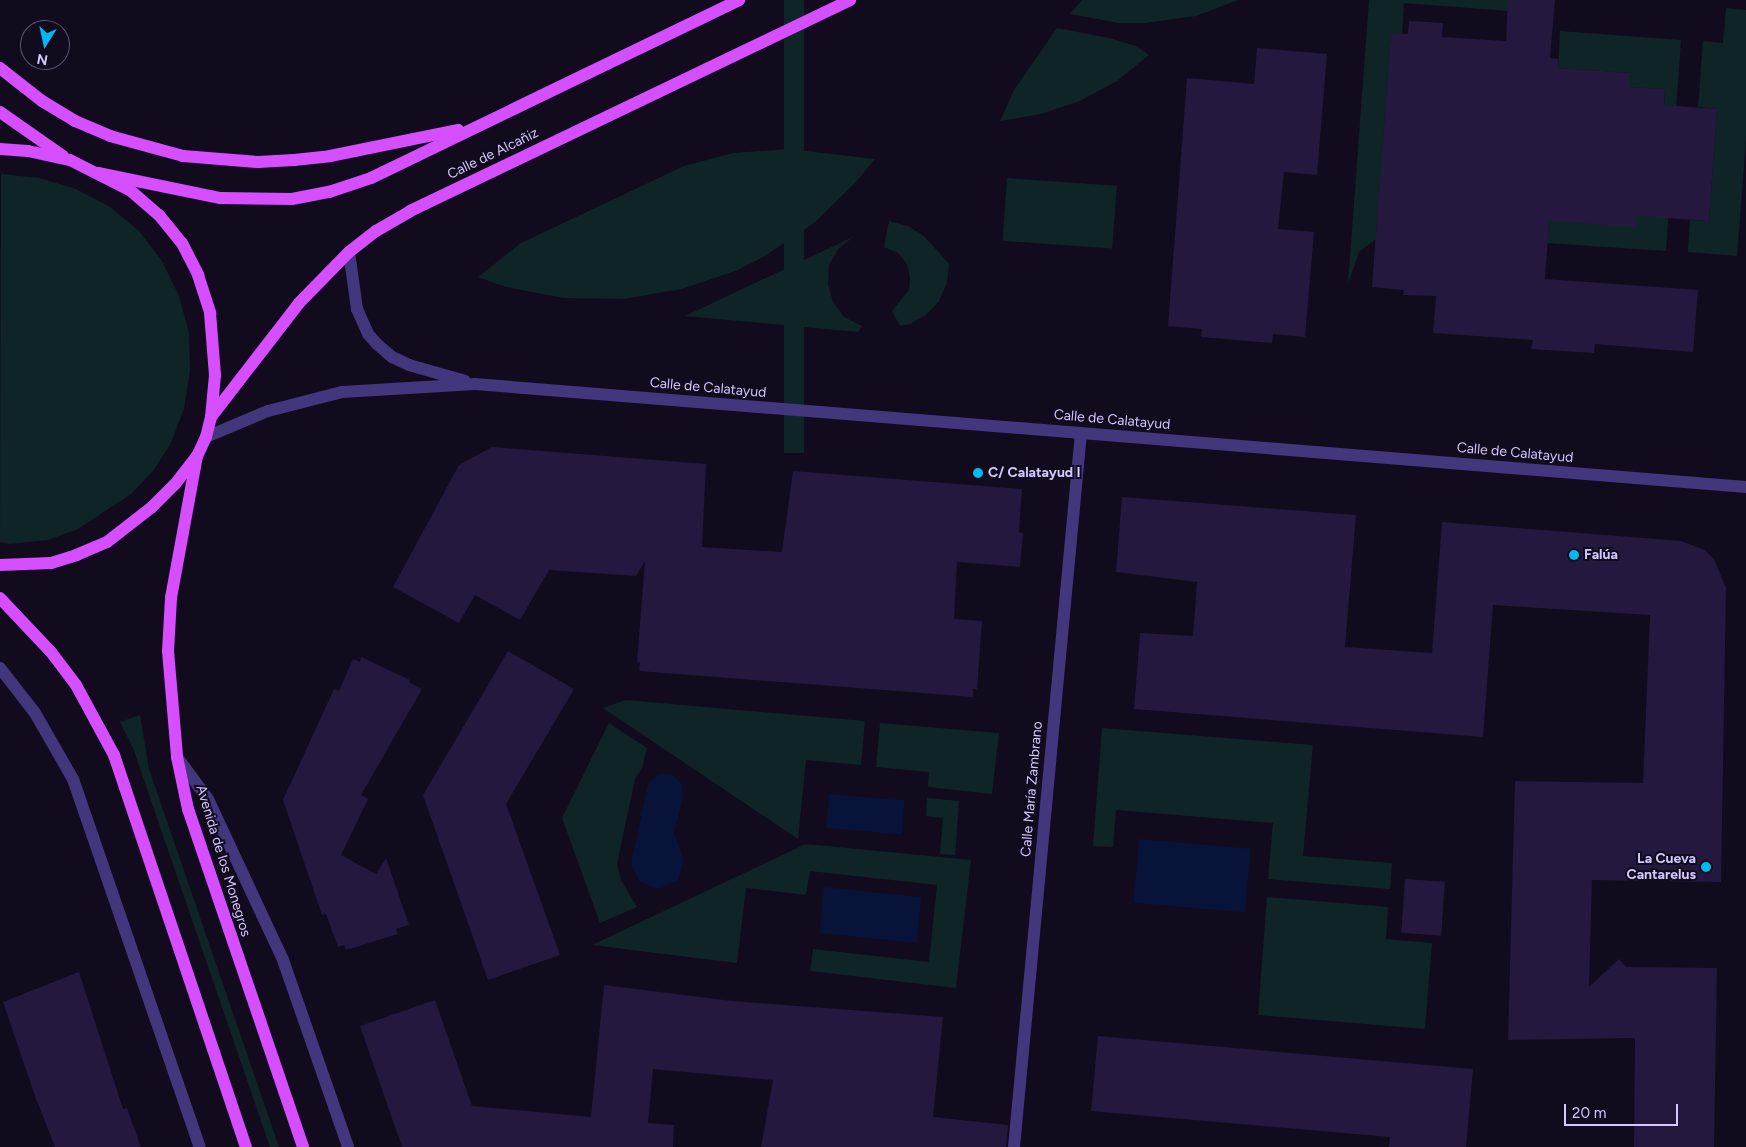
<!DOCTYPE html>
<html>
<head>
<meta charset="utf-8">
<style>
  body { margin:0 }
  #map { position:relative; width:1746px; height:1147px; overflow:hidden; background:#110b1d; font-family:Figtree,sans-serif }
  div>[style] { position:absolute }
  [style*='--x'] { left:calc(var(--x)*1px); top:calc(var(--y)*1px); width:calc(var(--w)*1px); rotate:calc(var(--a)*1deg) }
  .green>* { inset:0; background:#0f2427; transform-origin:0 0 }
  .water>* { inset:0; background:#081339; transform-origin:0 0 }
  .building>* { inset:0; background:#24183e; transform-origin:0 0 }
  .lane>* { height:12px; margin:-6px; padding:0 6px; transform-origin:6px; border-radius:6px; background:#42367c }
  .street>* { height:12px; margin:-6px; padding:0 6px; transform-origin:6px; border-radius:6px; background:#42367c }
  .primary>* { height:12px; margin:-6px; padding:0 6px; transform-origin:6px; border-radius:6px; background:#d54eff }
  .dots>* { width:14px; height:14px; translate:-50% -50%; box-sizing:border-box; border:2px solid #110b1d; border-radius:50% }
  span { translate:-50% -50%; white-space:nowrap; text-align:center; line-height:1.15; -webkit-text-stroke:4px #110b1d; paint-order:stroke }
  .street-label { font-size:14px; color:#d5c7ff }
  .poi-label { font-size:14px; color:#d5c7ff; font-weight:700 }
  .left { translate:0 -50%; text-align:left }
  .right { translate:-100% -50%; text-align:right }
  .north { position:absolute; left:20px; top:20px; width:50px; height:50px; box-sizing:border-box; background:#110b1d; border:1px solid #5f5677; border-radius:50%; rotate:190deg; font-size:14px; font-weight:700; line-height:20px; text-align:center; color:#d5c7ff }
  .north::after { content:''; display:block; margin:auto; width:18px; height:22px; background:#00b8f2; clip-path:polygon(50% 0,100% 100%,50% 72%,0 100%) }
  .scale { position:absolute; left:1564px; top:1104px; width:114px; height:22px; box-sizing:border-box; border:2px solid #d5c7ff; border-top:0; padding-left:6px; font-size:15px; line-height:18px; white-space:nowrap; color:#d5c7ff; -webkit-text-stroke:4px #110b1d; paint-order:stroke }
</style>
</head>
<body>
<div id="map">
  <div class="green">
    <i style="left:784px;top:0;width:20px;height:453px"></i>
    <i style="clip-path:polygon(1082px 0,1238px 0,1196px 16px,1145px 23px,1119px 23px,1070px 14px)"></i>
    <i style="clip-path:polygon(1369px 0,1509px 0,1508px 11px,1404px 3px,1402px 34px,1391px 34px,1376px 239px,1359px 252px,1348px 284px)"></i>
    <i style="clip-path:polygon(1726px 8px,1746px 10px,1746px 139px,1737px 256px,1688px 252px,1690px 220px,1709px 221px,1717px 109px,1698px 107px,1703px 41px,1723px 43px)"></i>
    <i style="clip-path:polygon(1057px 28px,1109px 38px,1136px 46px,1149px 55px,1117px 81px,1080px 101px,1041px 114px,1000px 121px,1014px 90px)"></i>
    <i style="clip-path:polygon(1560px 31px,1681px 40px,1666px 251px,1547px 243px,1549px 221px,1638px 202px,1663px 124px,1665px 89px,1629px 87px,1629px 73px,1558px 68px)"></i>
    <i style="clip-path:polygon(788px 149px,875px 159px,856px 182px,814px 223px,765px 256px,738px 270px,682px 289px,623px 299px,564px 298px,506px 287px,478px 277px,521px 243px,684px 166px,733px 153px)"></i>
    <i style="clip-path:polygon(1px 174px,39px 178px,76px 189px,110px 207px,139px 231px,162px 261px,179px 296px,189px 333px,190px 371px,184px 409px,170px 445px,153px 471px,131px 494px,78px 529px,48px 540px,10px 544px,0 542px)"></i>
    <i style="left:1007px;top:178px;width:110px;height:63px;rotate:4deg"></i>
    <i style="clip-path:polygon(889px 221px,908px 226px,924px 236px,949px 264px,947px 283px,939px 301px,926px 315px,910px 324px,900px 326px,892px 311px,909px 290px,910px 277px,907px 264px,898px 253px,884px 247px)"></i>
    <i style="clip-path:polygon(853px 237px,838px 249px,829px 265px,828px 284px,833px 302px,844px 317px,862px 326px,858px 332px,685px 316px)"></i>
    <i style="clip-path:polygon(626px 700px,865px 721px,861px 765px,806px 760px,798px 839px,603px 708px)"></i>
    <i style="clip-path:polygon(140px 715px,149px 769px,279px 1147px,270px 1147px,133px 748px,120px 722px)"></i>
    <i style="clip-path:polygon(609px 723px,647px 748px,642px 768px,635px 779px,617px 864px,621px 880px,637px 907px,600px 923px,562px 818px)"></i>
    <i style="clip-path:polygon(880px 723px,999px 733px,992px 794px,928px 787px,929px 772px,876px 767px)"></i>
    <i style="clip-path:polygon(1102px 728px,1313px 745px,1303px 856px,1392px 863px,1390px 889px,1268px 879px,1273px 823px,1116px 810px,1113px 847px,1093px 846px)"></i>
    <i style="clip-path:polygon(927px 798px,959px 801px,955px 855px,940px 854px,943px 818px,926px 816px)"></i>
    <i style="clip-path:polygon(806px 844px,971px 860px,956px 988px,810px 971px,813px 949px,929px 962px,937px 885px,810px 871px,806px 895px,746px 888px,737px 963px,592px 945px)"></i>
    <i style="clip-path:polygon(1267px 897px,1388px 907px,1386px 939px,1432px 943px,1425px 1029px,1258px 1015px)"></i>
  </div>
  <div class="water">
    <i style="clip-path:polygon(658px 774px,672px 774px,682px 784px,683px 798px,674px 833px,684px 861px,678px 880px,659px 889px,640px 882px,631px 864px,648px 784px)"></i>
    <i style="left:829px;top:794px;width:76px;height:34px;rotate:5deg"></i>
    <i style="left:1139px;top:839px;width:112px;height:64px;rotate:5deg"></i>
    <i style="left:824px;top:887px;width:98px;height:46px;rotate:6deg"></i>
  </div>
  <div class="building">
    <i style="clip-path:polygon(1508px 0,1555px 0,1550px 58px,1558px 59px,1558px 68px,1630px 73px,1629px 87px,1665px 89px,1664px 105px,1717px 109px,1709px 221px,1637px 216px,1636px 227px,1549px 221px,1545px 279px,1698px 290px,1693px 352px,1595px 344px,1594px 353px,1531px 349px,1533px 340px,1433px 333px,1436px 296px,1403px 295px,1404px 290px,1372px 287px,1391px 33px,1408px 34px,1409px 21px,1443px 23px,1442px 37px,1506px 41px)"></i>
    <i style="clip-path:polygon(1257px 48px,1327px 54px,1317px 175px,1284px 172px,1278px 229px,1314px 232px,1305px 337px,1273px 334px,1272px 343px,1201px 337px,1202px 329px,1168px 326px,1187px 78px,1254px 84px)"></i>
    <i style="clip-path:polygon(492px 447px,706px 464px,702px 547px,782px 552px,793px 471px,1022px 489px,1019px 532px,1023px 533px,1020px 567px,957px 562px,954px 619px,982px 621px,977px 689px,973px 689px,973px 697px,639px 671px,640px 662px,637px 662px,645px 561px,636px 576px,549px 570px,520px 620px,475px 595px,459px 623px,393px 587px,459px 465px)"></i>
    <i style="clip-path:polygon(1122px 497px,1356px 515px,1345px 647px,1432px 653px,1442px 522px,1681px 541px,1705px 550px,1714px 559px,1726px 588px,1721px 882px,1592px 880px,1589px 987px,1619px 959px,1626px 967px,1717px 968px,1714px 1147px,1634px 1147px,1635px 1038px,1508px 1040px,1515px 781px,1643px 783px,1650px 615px,1493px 605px,1483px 737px,1134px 709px,1140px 633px,1193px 636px,1197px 582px,1116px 572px)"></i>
    <i style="clip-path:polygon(508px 651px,574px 689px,506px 804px,560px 955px,488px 980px,423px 795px)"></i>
    <i style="clip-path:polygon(361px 657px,410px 680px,409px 682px,422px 689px,361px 795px,368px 799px,341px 855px,376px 874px,386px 858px,409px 925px,396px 929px,398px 934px,346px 950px,344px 945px,338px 947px,326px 914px,322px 915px,283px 800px,334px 689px,339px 691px,353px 659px,360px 662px)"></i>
    <i style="left:1405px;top:879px;width:40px;height:54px;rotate:4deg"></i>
    <i style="clip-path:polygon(79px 972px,123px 1109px,127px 1108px,141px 1147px,55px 1147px,35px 1096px,3px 1002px)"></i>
    <i style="clip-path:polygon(604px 985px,732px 1001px,943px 1017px,933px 1117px,1008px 1125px,1006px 1147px,761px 1147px,773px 1080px,653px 1069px,648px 1123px,674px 1125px,673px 1147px,402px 1147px,360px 1026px,435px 1000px,472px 1106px,591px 1117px)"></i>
    <i style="clip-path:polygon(1098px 1036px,1473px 1069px,1466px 1147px,1389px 1147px,1390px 1137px,1091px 1111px)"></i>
  </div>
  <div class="lane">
    <i style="--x:0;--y:668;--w:57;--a:52.1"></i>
    <i style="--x:35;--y:713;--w:76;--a:60.1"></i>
    <i style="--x:73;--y:779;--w:389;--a:71"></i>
    <i style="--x:177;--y:757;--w:52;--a:53.6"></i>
    <i style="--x:208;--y:799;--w:178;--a:65"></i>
    <i style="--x:283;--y:960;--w:198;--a:70.8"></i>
  </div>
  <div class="street">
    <i style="--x:349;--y:252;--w:58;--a:82"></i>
    <i style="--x:357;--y:309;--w:27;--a:66"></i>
    <i style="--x:368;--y:334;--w:13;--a:48"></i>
    <i style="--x:377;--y:344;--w:20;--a:41"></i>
    <i style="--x:392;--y:357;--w:19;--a:25"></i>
    <i style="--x:409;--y:365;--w:58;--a:15.9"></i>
    <i style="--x:206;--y:437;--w:67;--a:-22.8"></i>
    <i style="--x:268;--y:411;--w:76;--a:-14.4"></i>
    <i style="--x:342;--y:392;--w:133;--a:-3.4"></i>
    <i style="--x:475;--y:384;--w:1275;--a:4.63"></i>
    <i style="--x:1014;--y:1147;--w:717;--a:-84.64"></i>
  </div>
  <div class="primary">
    <i style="--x:0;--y:68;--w:53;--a:38.2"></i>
    <i style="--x:42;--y:101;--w:39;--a:31"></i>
    <i style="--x:75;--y:121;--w:38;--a:23"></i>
    <i style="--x:110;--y:136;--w:76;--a:15.3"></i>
    <i style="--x:183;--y:156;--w:75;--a:4.6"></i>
    <i style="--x:258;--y:162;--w:36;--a:-3"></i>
    <i style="--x:294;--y:160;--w:36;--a:-6"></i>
    <i style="--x:330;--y:156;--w:131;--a:-11.5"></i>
    <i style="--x:0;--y:112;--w:77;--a:34.9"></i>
    <i style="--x:0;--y:149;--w:28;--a:4"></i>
    <i style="--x:28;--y:151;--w:43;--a:12.1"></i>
    <i style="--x:70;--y:160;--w:68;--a:26.9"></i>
    <i style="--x:131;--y:191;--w:37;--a:41"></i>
    <i style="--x:159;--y:215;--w:36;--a:51"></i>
    <i style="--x:182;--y:243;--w:36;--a:63"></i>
    <i style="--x:198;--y:275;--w:40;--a:72"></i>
    <i style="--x:210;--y:313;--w:62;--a:85.4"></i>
    <i style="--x:215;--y:375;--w:42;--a:95.4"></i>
    <i style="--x:211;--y:417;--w:21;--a:104"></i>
    <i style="--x:206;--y:437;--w:21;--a:115"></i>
    <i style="--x:197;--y:456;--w:36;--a:128"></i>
    <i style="--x:175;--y:484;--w:33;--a:135"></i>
    <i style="--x:152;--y:507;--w:57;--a:142.1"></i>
    <i style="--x:107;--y:542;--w:33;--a:157"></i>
    <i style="--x:77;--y:555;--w:27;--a:163"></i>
    <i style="--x:51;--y:563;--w:51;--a:177.8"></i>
    <i style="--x:98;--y:173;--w:125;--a:11.6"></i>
    <i style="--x:220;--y:198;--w:72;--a:0.8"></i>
    <i style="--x:292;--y:199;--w:38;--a:-11"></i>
    <i style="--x:329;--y:192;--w:44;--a:-18.4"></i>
    <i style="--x:371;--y:178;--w:409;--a:-25.8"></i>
    <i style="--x:211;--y:417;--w:144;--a:-52.3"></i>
    <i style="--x:299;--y:303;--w:71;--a:-45.6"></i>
    <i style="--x:349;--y:252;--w:34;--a:-38"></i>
    <i style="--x:376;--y:231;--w:39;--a:-30"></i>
    <i style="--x:410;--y:211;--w:488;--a:-25.6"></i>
    <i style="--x:197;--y:456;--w:144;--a:100.4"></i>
    <i style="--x:171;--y:598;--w:53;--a:93.2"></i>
    <i style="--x:168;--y:651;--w:106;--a:85.1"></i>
    <i style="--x:177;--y:757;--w:53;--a:78.1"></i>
    <i style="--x:188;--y:809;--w:357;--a:71.2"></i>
    <i style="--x:0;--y:598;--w:74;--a:46.6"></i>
    <i style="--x:51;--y:652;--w:41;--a:52.9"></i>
    <i style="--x:76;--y:685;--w:80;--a:61.5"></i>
    <i style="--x:114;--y:755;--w:414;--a:71.4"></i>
  </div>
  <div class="dots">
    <i style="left:978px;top:473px;background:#00b8f2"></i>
    <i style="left:1574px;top:555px;background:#00b8f2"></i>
    <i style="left:1706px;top:867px;background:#00b8f2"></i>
  </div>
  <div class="street-label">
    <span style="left:493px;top:154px;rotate:-26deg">Calle de Alcañiz</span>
    <span style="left:708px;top:388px;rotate:5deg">Calle de Calatayud</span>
    <span style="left:1112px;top:420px;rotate:5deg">Calle de Calatayud</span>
    <span style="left:1515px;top:453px;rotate:5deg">Calle de Calatayud</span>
    <span style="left:1032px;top:789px;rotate:-85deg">Calle María Zambrano</span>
    <span style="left:223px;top:861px;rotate:73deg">Avenida de los Monegros</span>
  </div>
  <div class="poi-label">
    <span class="left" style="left:988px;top:473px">C/ Calatayud I</span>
    <span class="left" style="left:1584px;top:555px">Falúa</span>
    <span class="right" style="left:1696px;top:867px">La Cueva<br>Cantarelus</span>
  </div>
  <div class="north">N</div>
  <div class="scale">20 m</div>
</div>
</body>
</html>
